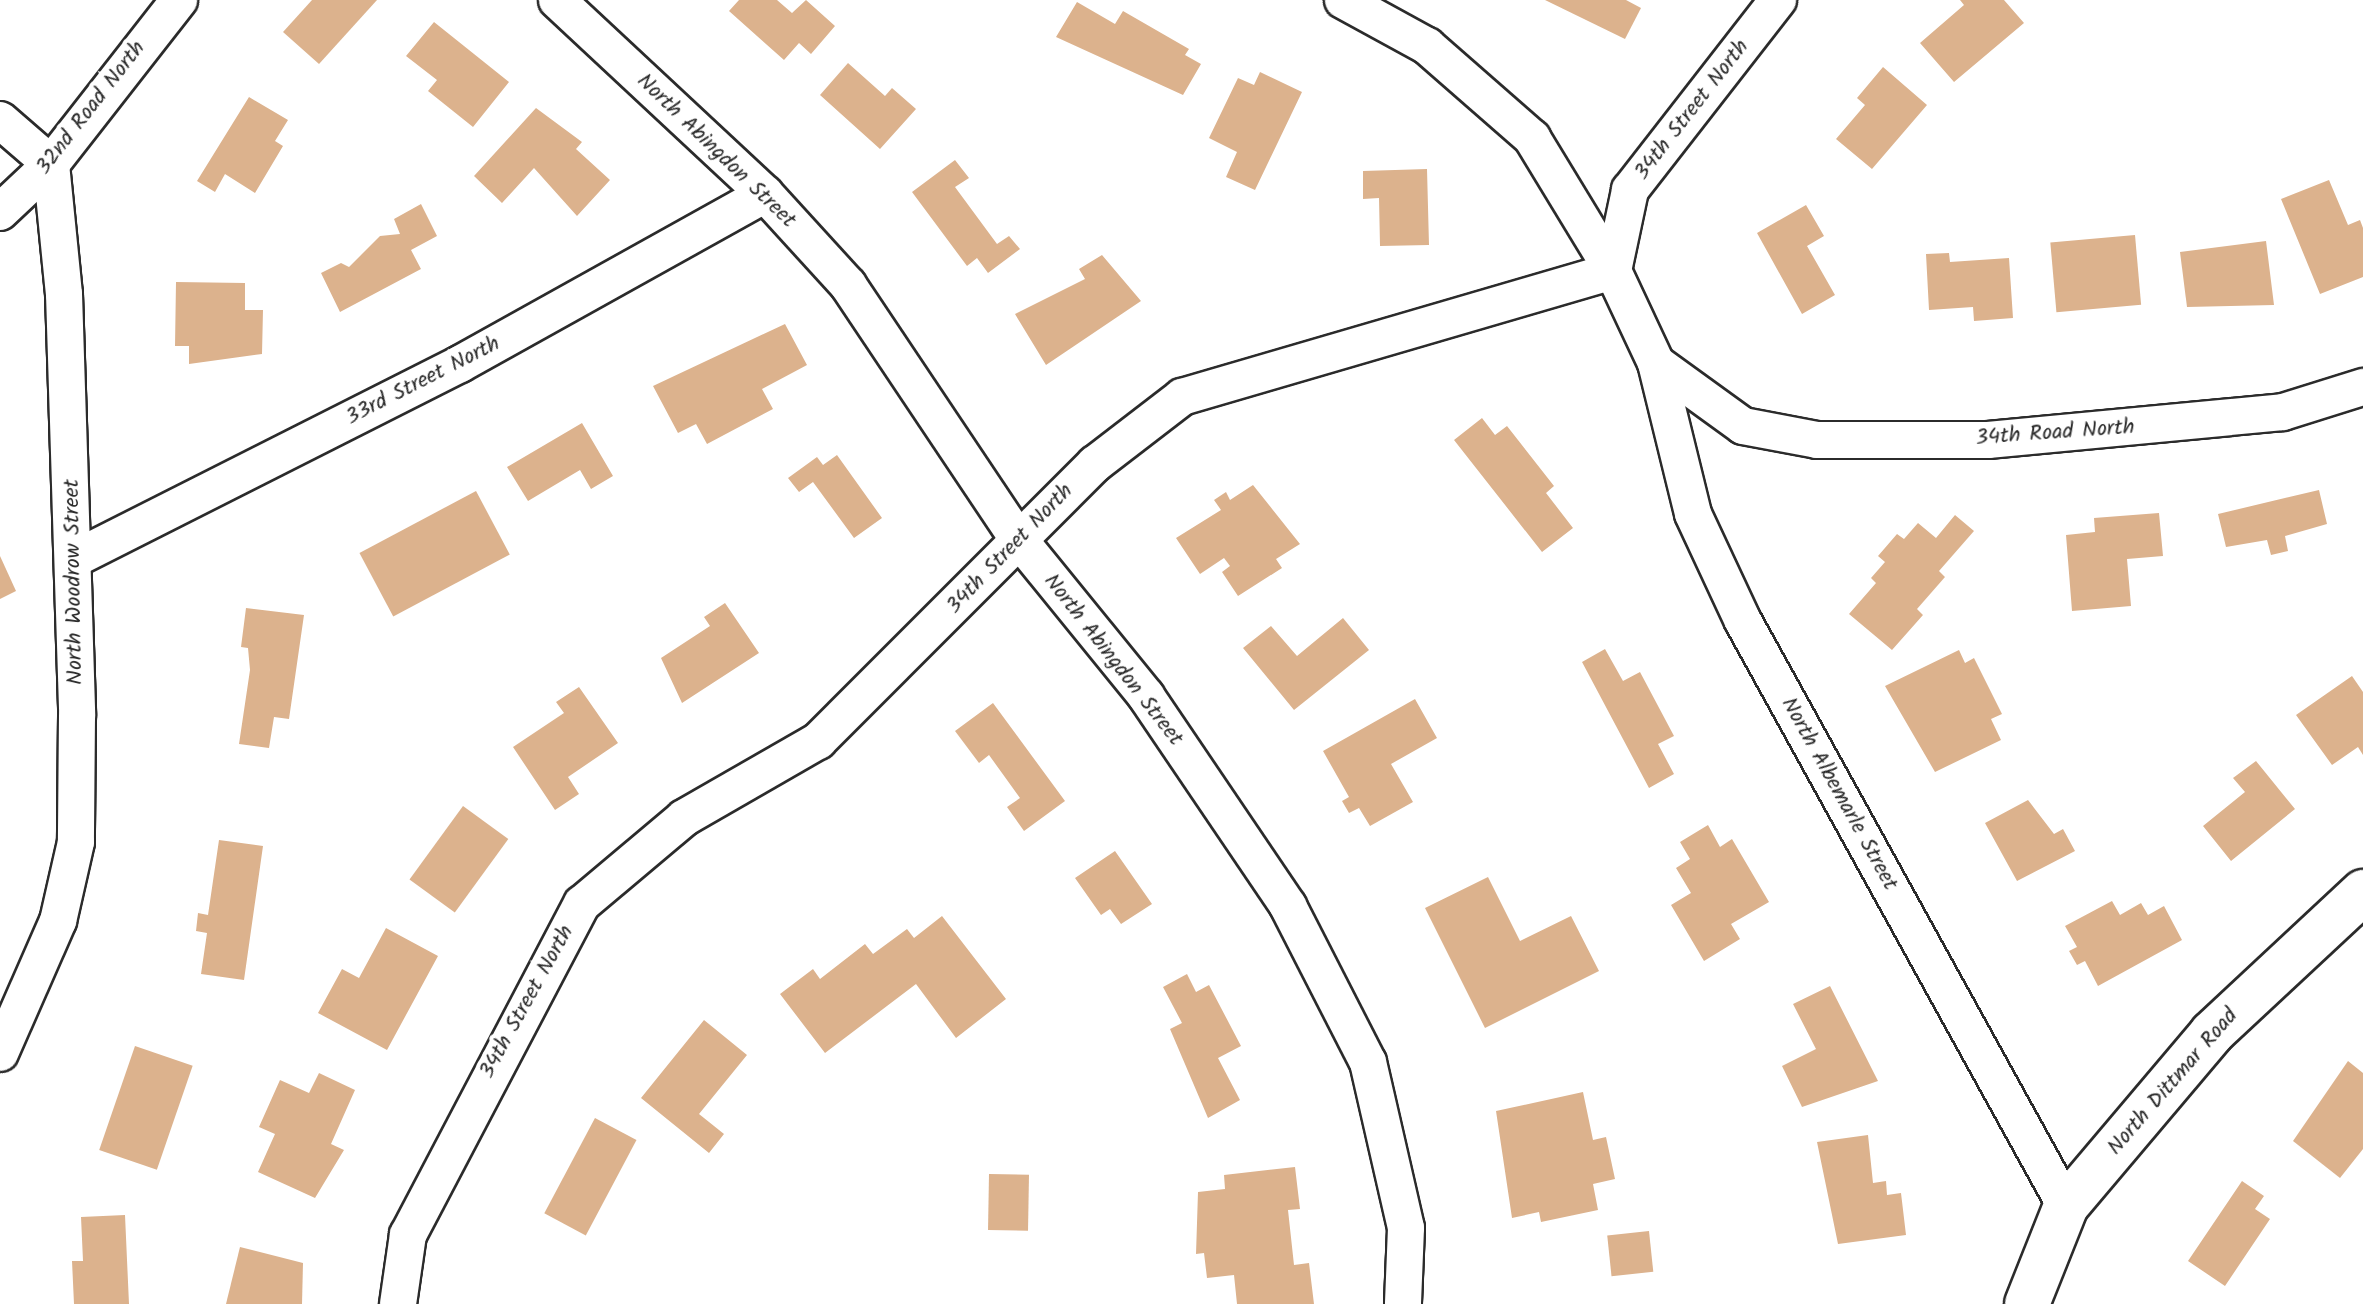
<!DOCTYPE html>
<html>
<head>
<meta charset="utf-8">
<style>
  body { margin:0 }
  #map { position:relative; width:2363px; height:1304px; overflow:hidden; background:#fff; font-family:Kalam,sans-serif }
  div>[style] { position:absolute }
  [style*='--x'] { left:calc(var(--x)*1px); top:calc(var(--y)*1px); width:calc(var(--w)*1px); rotate:calc(var(--a)*1deg) }
  .building>* { inset:0; background:#dcb28d; transform-origin:0 0 }
  .roads { filter:drop-shadow(2px 0 #2b2b2b) drop-shadow(-2px 0 #2b2b2b) drop-shadow(0 2px #2b2b2b) drop-shadow(0 -2px #2b2b2b) }
  .street>* { height:36px; margin:-18px; padding:0 18px; transform-origin:18px; border-radius:18px; background:#fff }
  .secondary>* { height:44px; margin:-22px; padding:0 22px; transform-origin:22px; border-radius:22px; background:#fff }
  span { translate:-50% -50%; white-space:nowrap; text-align:center; line-height:1.15; -webkit-text-stroke:8px #fff; paint-order:stroke }
  .street-label { font-size:22px; color:#2b2b2b }
</style>
</head>
<body>
<div id="map">
  <div class="building">
    <i style="clip-path:polygon(312px 0,377px 0,319px 64px,283px 32px)"></i>
    <i style="clip-path:polygon(739px 0,777px 0,792px 13px,806px 0,835px 26px,811px 54px,799px 43px,784px 60px,729px 11px)"></i>
    <i style="clip-path:polygon(1545px 0,1626px 0,1641px 8px,1625px 39px)"></i>
    <i style="clip-path:polygon(1960px 0,2004px 0,2024px 23px,1954px 82px,1920px 43px,1964px 5px)"></i>
    <i style="clip-path:polygon(1077px 2px,1115px 24px,1123px 11px,1189px 49px,1185px 55px,1201px 64px,1183px 95px,1056px 37px)"></i>
    <i style="clip-path:polygon(434px 22px,509px 82px,473px 127px,428px 91px,437px 80px,406px 56px)"></i>
    <i style="clip-path:polygon(848px 63px,885px 96px,892px 88px,916px 109px,880px 149px,820px 95px)"></i>
    <i style="clip-path:polygon(1883px 67px,1927px 105px,1872px 169px,1836px 139px,1865px 105px,1857px 98px)"></i>
    <i style="clip-path:polygon(1260px 72px,1302px 92px,1255px 190px,1226px 177px,1237px 152px,1209px 138px,1238px 78px,1254px 85px)"></i>
    <i style="clip-path:polygon(249px 97px,288px 120px,275px 141px,283px 146px,255px 193px,225px 174px,215px 192px,197px 181px)"></i>
    <i style="clip-path:polygon(536px 108px,582px 142px,576px 149px,610px 180px,577px 216px,534px 168px,502px 203px,474px 176px)"></i>
    <i style="clip-path:polygon(955px 160px,969px 178px,955px 187px,997px 244px,1009px 236px,1020px 249px,988px 273px,977px 258px,967px 266px,912px 192px)"></i>
    <i style="clip-path:polygon(1427px 169px,1429px 245px,1380px 246px,1379px 198px,1363px 199px,1363px 171px)"></i>
    <i style="clip-path:polygon(2329px 180px,2348px 225px,2360px 220px,2363px 228px,2363px 277px,2320px 294px,2281px 199px)"></i>
    <i style="clip-path:polygon(421px 204px,437px 236px,411px 250px,421px 269px,340px 312px,321px 273px,341px 263px,349px 267px,380px 236px,400px 234px,394px 219px)"></i>
    <i style="clip-path:polygon(1806px 205px,1824px 236px,1807px 246px,1835px 295px,1802px 314px,1757px 233px)"></i>
    <i style="left:2135px;top:235px;width:70px;height:85px;rotate:85deg"></i>
    <i style="clip-path:polygon(2266px 241px,2274px 305px,2187px 307px,2180px 252px)"></i>
    <i style="clip-path:polygon(1949px 253px,1950px 262px,2009px 258px,2013px 318px,1974px 321px,1973px 307px,1929px 310px,1926px 254px)"></i>
    <i style="clip-path:polygon(1102px 255px,1141px 301px,1046px 365px,1015px 314px,1085px 279px,1079px 269px)"></i>
    <i style="clip-path:polygon(176px 282px,245px 283px,245px 310px,263px 310px,262px 354px,189px 364px,189px 346px,175px 346px)"></i>
    <i style="clip-path:polygon(785px 324px,807px 365px,762px 389px,773px 409px,707px 444px,696px 424px,678px 433px,653px 386px)"></i>
    <i style="clip-path:polygon(1482px 418px,1495px 435px,1507px 426px,1554px 486px,1546px 493px,1573px 528px,1542px 552px,1454px 440px)"></i>
    <i style="clip-path:polygon(582px 423px,613px 476px,591px 489px,580px 470px,528px 501px,507px 467px)"></i>
    <i style="clip-path:polygon(837px 455px,882px 518px,854px 538px,813px 482px,799px 492px,788px 478px,817px 457px,823px 465px)"></i>
    <i style="clip-path:polygon(1253px 485px,1300px 544px,1276px 559px,1282px 568px,1238px 596px,1222px 572px,1230px 566px,1224px 558px,1200px 574px,1176px 538px,1221px 510px,1214px 500px,1226px 492px,1230px 500px)"></i>
    <i style="clip-path:polygon(2319px 490px,2327px 524px,2285px 536px,2288px 551px,2271px 555px,2267px 540px,2226px 547px,2218px 514px)"></i>
    <i style="left:476px;top:491px;width:72px;height:132px;rotate:62deg"></i>
    <i style="clip-path:polygon(2159px 513px,2163px 556px,2127px 559px,2131px 606px,2072px 611px,2066px 535px,2095px 532px,2094px 518px)"></i>
    <i style="clip-path:polygon(1955px 515px,1974px 531px,1939px 571px,1945px 577px,1917px 609px,1923px 615px,1892px 650px,1849px 614px,1876px 583px,1871px 578px,1885px 562px,1878px 556px,1897px 534px,1904px 539px,1918px 523px,1936px 538px)"></i>
    <i style="clip-path:polygon(0 556px,16px 591px,0 599px)"></i>
    <i style="clip-path:polygon(725px 603px,759px 653px,682px 703px,661px 658px,710px 626px,704px 617px)"></i>
    <i style="clip-path:polygon(246px 608px,304px 615px,289px 719px,274px 717px,269px 748px,239px 744px,250px 670px,248px 648px,241px 647px)"></i>
    <i style="clip-path:polygon(1343px 618px,1369px 650px,1294px 710px,1243px 648px,1271px 626px,1297px 656px)"></i>
    <i style="clip-path:polygon(1605px 649px,1623px 681px,1640px 672px,1674px 736px,1658px 744px,1674px 774px,1649px 788px,1582px 662px)"></i>
    <i style="clip-path:polygon(1959px 650px,1965px 663px,1974px 658px,2002px 714px,1991px 719px,2001px 740px,1935px 772px,1885px 686px)"></i>
    <i style="clip-path:polygon(2352px 676px,2363px 692px,2363px 755px,2358px 747px,2332px 765px,2296px 715px)"></i>
    <i style="clip-path:polygon(579px 687px,618px 743px,568px 777px,579px 794px,555px 810px,513px 747px,564px 713px,556px 702px)"></i>
    <i style="clip-path:polygon(1415px 699px,1437px 738px,1391px 764px,1413px 802px,1370px 826px,1359px 808px,1349px 813px,1342px 801px,1349px 797px,1323px 751px)"></i>
    <i style="clip-path:polygon(993px 703px,1065px 801px,1024px 831px,1007px 807px,1020px 798px,989px 755px,979px 763px,955px 731px)"></i>
    <i style="clip-path:polygon(2256px 761px,2295px 809px,2231px 861px,2203px 826px,2245px 792px,2233px 778px)"></i>
    <i style="clip-path:polygon(2028px 800px,2054px 834px,2063px 829px,2075px 851px,2017px 881px,1985px 823px)"></i>
    <i style="left:463px;top:806px;width:56px;height:91px;rotate:36deg"></i>
    <i style="clip-path:polygon(1708px 825px,1720px 847px,1732px 839px,1769px 902px,1731px 924px,1740px 939px,1704px 961px,1671px 905px,1691px 893px,1676px 868px,1690px 859px,1680px 842px)"></i>
    <i style="clip-path:polygon(219px 840px,263px 846px,244px 980px,201px 974px,207px 933px,196px 931px,198px 913px,208px 915px)"></i>
    <i style="clip-path:polygon(1115px 851px,1152px 904px,1121px 924px,1110px 909px,1101px 915px,1075px 878px)"></i>
    <i style="clip-path:polygon(1488px 877px,1520px 941px,1571px 916px,1599px 971px,1485px 1028px,1425px 908px)"></i>
    <i style="clip-path:polygon(2112px 901px,2120px 915px,2141px 903px,2148px 915px,2164px 906px,2182px 940px,2098px 986px,2085px 961px,2077px 965px,2069px 951px,2077px 947px,2065px 926px)"></i>
    <i style="clip-path:polygon(942px 916px,1006px 999px,956px 1038px,916px 984px,825px 1053px,780px 994px,813px 969px,820px 979px,865px 944px,873px 954px,907px 929px,914px 938px)"></i>
    <i style="clip-path:polygon(386px 928px,438px 956px,387px 1050px,318px 1013px,342px 969px,359px 978px)"></i>
    <i style="clip-path:polygon(1187px 974px,1196px 992px,1209px 985px,1241px 1046px,1218px 1058px,1240px 1100px,1208px 1118px,1170px 1029px,1182px 1023px,1163px 987px)"></i>
    <i style="clip-path:polygon(1830px 986px,1878px 1081px,1802px 1107px,1782px 1066px,1816px 1049px,1793px 1004px)"></i>
    <i style="clip-path:polygon(704px 1020px,747px 1055px,699px 1114px,724px 1134px,709px 1153px,641px 1098px)"></i>
    <i style="left:135px;top:1046px;width:61px;height:110px;rotate:19deg"></i>
    <i style="clip-path:polygon(2348px 1061px,2363px 1073px,2363px 1149px,2340px 1178px,2293px 1141px)"></i>
    <i style="clip-path:polygon(319px 1073px,355px 1090px,331px 1144px,344px 1150px,315px 1198px,258px 1172px,275px 1134px,259px 1127px,280px 1080px,309px 1093px)"></i>
    <i style="clip-path:polygon(1583px 1092px,1593px 1140px,1606px 1137px,1615px 1179px,1593px 1184px,1598px 1210px,1541px 1222px,1539px 1212px,1512px 1218px,1496px 1111px)"></i>
    <i style="left:595px;top:1118px;width:47px;height:108px;rotate:28deg"></i>
    <i style="clip-path:polygon(1868px 1135px,1873px 1183px,1886px 1181px,1887px 1195px,1901px 1193px,1906px 1235px,1838px 1244px,1817px 1142px)"></i>
    <i style="clip-path:polygon(1295px 1167px,1300px 1209px,1288px 1210px,1294px 1265px,1309px 1263px,1314px 1304px,1237px 1304px,1234px 1275px,1207px 1278px,1204px 1253px,1196px 1254px,1198px 1192px,1225px 1189px,1224px 1175px)"></i>
    <i style="left:989px;top:1174px;width:40px;height:56px;rotate:1deg"></i>
    <i style="clip-path:polygon(2242px 1181px,2264px 1196px,2255px 1209px,2270px 1219px,2225px 1286px,2188px 1261px)"></i>
    <i style="clip-path:polygon(125px 1215px,129px 1304px,74px 1304px,72px 1261px,83px 1261px,81px 1217px)"></i>
    <i style="left:1649px;top:1231px;width:41px;height:42px;rotate:84deg"></i>
    <i style="clip-path:polygon(240px 1247px,303px 1263px,302px 1304px,226px 1304px)"></i>
  </div>
  <div class="roads">
    <div class="street">
      <i style="--x:557;--y:0;--w:284;--a:43"></i>
      <i style="--x:765;--y:194;--w:123;--a:47.6"></i>
      <i style="--x:848;--y:285;--w:303;--a:56.2"></i>
      <i style="--x:1017;--y:537;--w:205;--a:50.9"></i>
      <i style="--x:1146;--y:696;--w:254;--a:55.9"></i>
      <i style="--x:1288;--y:906;--w:175;--a:62.9"></i>
      <i style="--x:1368;--y:1062;--w:170;--a:77.1"></i>
      <i style="--x:1406;--y:1228;--w:76;--a:92.3"></i>
      <i style="--x:1343;--y:0;--w:96;--a:28.7"></i>
      <i style="--x:1427;--y:46;--w:140;--a:41.2"></i>
      <i style="--x:1532;--y:138;--w:156;--a:58.7"></i>
      <i style="--x:1613;--y:271;--w:102;--a:64.9"></i>
      <i style="--x:1656;--y:363;--w:107;--a:35.9"></i>
      <i style="--x:1743;--y:426;--w:75;--a:10.7"></i>
      <i style="--x:1817;--y:440;--w:171;--a:0"></i>
      <i style="--x:1988;--y:440;--w:296;--a:-5.4"></i>
      <i style="--x:2283;--y:412;--w:84;--a:-17.4"></i>
      <i style="--x:0;--y:120;--w:67;--a:40.8"></i>
      <i style="--x:51;--y:164;--w:131;--a:84.3"></i>
      <i style="--x:64;--y:294;--w:422;--a:88.2"></i>
      <i style="--x:77;--y:716;--w:126;--a:90.5"></i>
      <i style="--x:76;--y:842;--w:81;--a:102.8"></i>
      <i style="--x:58;--y:921;--w:144;--a:113.7"></i>
      <i style="--x:0;--y:212;--w:70;--a:-43.3"></i>
      <i style="--x:51;--y:164;--w:208;--a:-52"></i>
      <i style="--x:1656;--y:363;--w:155;--a:76.2"></i>
      <i style="--x:1693;--y:514;--w:118;--a:65"></i>
      <i style="--x:1743;--y:621;--w:668;--a:61.1"></i>
      <i style="--x:76;--y:558;--w:430;--a:-26.8"></i>
      <i style="--x:460;--y:364;--w:349;--a:-29.1"></i>
      <i style="--x:398;--y:1304;--w:70;--a:-81.8"></i>
      <i style="--x:408;--y:1235;--w:374;--a:-62.3"></i>
      <i style="--x:582;--y:904;--w:133;--a:-40.1"></i>
      <i style="--x:684;--y:818;--w:155;--a:-29.9"></i>
      <i style="--x:818;--y:741;--w:392;--a:-45"></i>
      <i style="--x:1095;--y:464;--w:110;--a:-37.6"></i>
      <i style="--x:1182;--y:397;--w:449;--a:-16.3"></i>
      <i style="--x:1613;--y:271;--w:83;--a:-78.1"></i>
      <i style="--x:1630;--y:190;--w:241;--a:-52.1"></i>
    </div>
    <div class="secondary">
      <i style="--x:2027;--y:1304;--w:105;--a:-68.3"></i>
      <i style="--x:2066;--y:1206;--w:226;--a:-49.8"></i>
      <i style="--x:2212;--y:1033;--w:207;--a:-43"></i>
    </div>
  </div>
  <div class="street-label">
    <span style="left:91px;top:108px;rotate:-52deg">32nd Road North</span>
    <span style="left:1692px;top:110px;rotate:-52deg">34th Street North</span>
    <span style="left:716px;top:151px;rotate:44deg">North Abingdon Street</span>
    <span style="left:423px;top:381px;rotate:-27deg">33rd Street North</span>
    <span style="left:2055px;top:433px;rotate:-4deg">34th Road North</span>
    <span style="left:1010px;top:549px;rotate:-46deg">34th Street North</span>
    <span style="left:74px;top:582px;rotate:-91deg">North Woodrow Street</span>
    <span style="left:1113px;top:660px;rotate:52deg">North Abingdon Street</span>
    <span style="left:1839px;top:794px;rotate:61deg">North Albemarle Street</span>
    <span style="left:527px;top:1002px;rotate:-61deg">34th Street North</span>
    <span style="left:2173px;top:1082px;rotate:-49deg">North Dittmar Road</span>
  </div>
</div>
</body>
</html>
